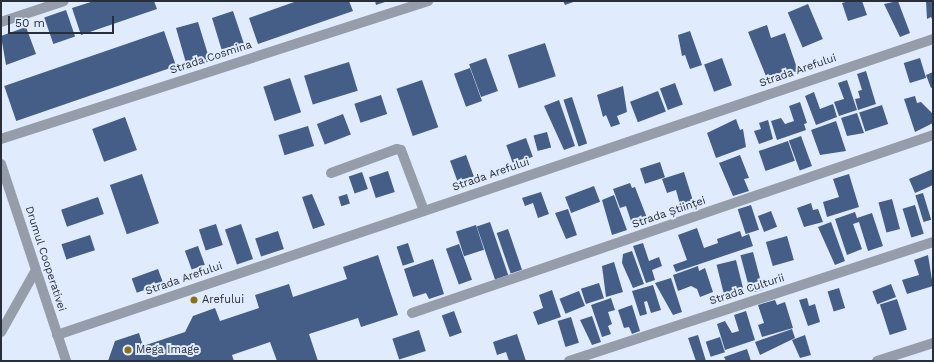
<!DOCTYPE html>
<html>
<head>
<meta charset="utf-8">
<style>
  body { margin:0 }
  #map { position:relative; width:934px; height:362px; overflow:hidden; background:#e0ebfd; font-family:"Work Sans",sans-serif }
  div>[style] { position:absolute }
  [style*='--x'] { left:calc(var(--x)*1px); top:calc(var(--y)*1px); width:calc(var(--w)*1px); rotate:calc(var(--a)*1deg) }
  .building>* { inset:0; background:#455e87; transform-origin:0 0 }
  .minor>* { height:10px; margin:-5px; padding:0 5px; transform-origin:5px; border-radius:5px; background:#969daa }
  .dots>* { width:11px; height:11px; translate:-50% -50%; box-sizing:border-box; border:2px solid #e0ebfd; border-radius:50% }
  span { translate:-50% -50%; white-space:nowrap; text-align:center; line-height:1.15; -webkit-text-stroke:4px #e0ebfd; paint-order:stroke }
  .street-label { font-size:11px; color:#282e3a }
  .poi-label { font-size:11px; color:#282e3a }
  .left { translate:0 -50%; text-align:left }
  .frame { position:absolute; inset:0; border:2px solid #282e3a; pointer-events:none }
  .scale { position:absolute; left:8px; top:16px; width:106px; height:18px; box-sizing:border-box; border:2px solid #282e3a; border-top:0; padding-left:5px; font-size:12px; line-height:14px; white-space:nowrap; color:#282e3a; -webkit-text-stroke:3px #e0ebfd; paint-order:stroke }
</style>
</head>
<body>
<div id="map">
  <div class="building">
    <i style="clip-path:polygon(94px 1px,154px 1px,157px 9px,81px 35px,72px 8px)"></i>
    <i style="clip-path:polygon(297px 1px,349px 1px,353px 11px,258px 44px,249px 18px)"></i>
    <i style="clip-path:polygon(375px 1px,388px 1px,376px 5px)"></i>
    <i style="clip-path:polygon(563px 1px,576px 1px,565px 5px)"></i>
    <i style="clip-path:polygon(849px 1px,862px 1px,867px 15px,848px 21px,842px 3px)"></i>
    <i style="clip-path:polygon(898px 1px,910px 33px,900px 37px,884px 4px)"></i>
    <i style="clip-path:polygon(926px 1px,933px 1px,933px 21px,931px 17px,927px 19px)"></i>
    <i style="left:808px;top:4px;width:38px;height:22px;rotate:67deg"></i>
    <i style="left:66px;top:10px;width:28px;height:23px;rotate:71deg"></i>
    <i style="clip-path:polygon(233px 11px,246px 50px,232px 54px,230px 48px,222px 51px,212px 18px)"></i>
    <i style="clip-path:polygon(198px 22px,210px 61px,196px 66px,195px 60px,186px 63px,176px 28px)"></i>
    <i style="clip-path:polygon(767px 25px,771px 38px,785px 33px,798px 71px,768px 81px,748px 32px)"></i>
    <i style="clip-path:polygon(26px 27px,36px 54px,6px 65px,1px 36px)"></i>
    <i style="left:164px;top:31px;width:37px;height:169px;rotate:71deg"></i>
    <i style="clip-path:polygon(690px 31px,702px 65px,690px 69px,685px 55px,682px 56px,678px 35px)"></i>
    <i style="left:545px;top:43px;width:35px;height:39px;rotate:72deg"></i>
    <i style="left:486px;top:58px;width:35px;height:18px;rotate:70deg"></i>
    <i style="left:722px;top:58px;width:29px;height:19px;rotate:70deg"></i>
    <i style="left:920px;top:58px;width:21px;height:17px;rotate:73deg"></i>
    <i style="left:349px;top:62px;width:30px;height:47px;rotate:73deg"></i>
    <i style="left:470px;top:68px;width:35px;height:17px;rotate:70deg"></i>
    <i style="clip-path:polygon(866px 71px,876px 104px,858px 110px,855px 99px,860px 98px,858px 91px,862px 90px,857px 74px)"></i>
    <i style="clip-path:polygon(933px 72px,933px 87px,931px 88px,926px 75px)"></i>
    <i style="left:290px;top:78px;width:36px;height:28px;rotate:72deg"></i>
    <i style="left:422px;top:80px;width:50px;height:27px;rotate:71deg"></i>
    <i style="clip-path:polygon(847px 80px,857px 110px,839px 116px,834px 102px,844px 99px,838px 83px)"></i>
    <i style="left:675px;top:83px;width:23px;height:16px;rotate:70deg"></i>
    <i style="clip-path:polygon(623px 86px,627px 112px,617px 116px,620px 124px,611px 127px,606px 115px,603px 117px,597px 95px)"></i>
    <i style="left:658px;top:91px;width:22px;height:30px;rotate:69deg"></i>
    <i style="clip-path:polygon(814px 92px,820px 109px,833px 104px,837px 117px,816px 125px,805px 96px)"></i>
    <i style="left:381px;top:95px;width:20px;height:28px;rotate:72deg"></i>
    <i style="clip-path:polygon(915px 96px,917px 103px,921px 102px,933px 114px,933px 123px,915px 132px,904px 99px)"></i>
    <i style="left:572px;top:97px;width:49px;height:9px;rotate:72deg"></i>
    <i style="clip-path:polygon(559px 100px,575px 146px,564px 150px,544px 106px)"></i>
    <i style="clip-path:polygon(800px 102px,807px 123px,804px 124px,806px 130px,777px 140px,771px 121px,781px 118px,785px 124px,794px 121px,789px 106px)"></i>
    <i style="left:882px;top:105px;width:20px;height:24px;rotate:72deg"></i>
    <i style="clip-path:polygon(857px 113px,864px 133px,847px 136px,841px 118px)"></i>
    <i style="left:343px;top:114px;width:22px;height:28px;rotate:69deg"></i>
    <i style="left:125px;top:117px;width:35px;height:35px;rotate:70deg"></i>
    <i style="clip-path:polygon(736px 119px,740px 130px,743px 129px,746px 147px,716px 158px,707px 133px)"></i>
    <i style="clip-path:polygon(768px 120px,773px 139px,759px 144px,754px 131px,761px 129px,759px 123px)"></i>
    <i style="clip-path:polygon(836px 121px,846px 151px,820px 155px,811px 130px)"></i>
    <i style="left:308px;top:126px;width:21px;height:31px;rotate:73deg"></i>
    <i style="left:547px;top:132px;width:16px;height:14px;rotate:75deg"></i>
    <i style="left:801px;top:136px;width:32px;height:13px;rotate:70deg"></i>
    <i style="left:526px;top:138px;width:20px;height:21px;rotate:70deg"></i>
    <i style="left:788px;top:141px;width:21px;height:31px;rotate:71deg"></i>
    <i style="left:466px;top:155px;width:23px;height:17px;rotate:70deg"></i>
    <i style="clip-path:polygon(740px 155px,749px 178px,744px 179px,749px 191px,733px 196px,719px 163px)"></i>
    <i style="left:660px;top:162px;width:16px;height:21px;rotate:72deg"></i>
    <i style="clip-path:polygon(933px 169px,933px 185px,915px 193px,909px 179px)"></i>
    <i style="left:388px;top:171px;width:22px;height:20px;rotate:72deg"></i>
    <i style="left:362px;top:172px;width:18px;height:14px;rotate:71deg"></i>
    <i style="clip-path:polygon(684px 172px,694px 204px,681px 208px,676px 190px,667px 193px,662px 179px)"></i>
    <i style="left:142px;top:174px;width:52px;height:34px;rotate:71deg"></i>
    <i style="clip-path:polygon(849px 174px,859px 207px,827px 217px,823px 202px,839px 197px,833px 179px)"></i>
    <i style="clip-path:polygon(630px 183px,632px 188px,635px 187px,647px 218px,632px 224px,626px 206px,620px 208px,613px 189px)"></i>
    <i style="left:594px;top:186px;width:17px;height:31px;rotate:69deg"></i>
    <i style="clip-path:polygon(541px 192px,549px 214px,538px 218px,533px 203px,525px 206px,522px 198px)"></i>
    <i style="left:923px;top:193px;width:28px;height:8px;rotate:73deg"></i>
    <i style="clip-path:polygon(312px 194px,325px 225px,313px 229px,302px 197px)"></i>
    <i style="left:347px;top:194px;width:10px;height:9px;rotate:73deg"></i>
    <i style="clip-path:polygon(614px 195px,627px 230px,612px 235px,602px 200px)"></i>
    <i style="left:98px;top:197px;width:18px;height:39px;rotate:71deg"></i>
    <i style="left:892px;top:199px;width:31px;height:14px;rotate:75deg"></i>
    <i style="clip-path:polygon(811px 203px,813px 210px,818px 209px,823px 222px,804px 227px,797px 208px)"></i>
    <i style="left:751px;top:205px;width:26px;height:14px;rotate:72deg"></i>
    <i style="left:915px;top:205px;width:30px;height:13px;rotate:73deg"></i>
    <i style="clip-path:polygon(568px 209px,577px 235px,566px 239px,555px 213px)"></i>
    <i style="left:771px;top:211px;width:17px;height:14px;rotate:69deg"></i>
    <i style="clip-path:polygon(855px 212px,857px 218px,872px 213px,883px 246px,868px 251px,859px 222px,853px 224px,862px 249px,847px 255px,835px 219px)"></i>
    <i style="left:490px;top:222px;width:56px;height:14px;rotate:71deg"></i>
    <i style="clip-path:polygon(831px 222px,845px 261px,835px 265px,818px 227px)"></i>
    <i style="left:216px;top:224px;width:22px;height:18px;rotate:72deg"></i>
    <i style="left:241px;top:224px;width:37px;height:17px;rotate:71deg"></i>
    <i style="left:476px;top:225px;width:26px;height:21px;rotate:72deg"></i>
    <i style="clip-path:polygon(697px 228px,704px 248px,718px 243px,717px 239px,740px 231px,742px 237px,749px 234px,753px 246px,676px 272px,673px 265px,687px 260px,678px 235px)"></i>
    <i style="left:508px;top:229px;width:43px;height:12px;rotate:71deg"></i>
    <i style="left:278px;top:231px;width:19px;height:24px;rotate:72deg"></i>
    <i style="left:90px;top:235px;width:16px;height:30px;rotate:72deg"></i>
    <i style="left:787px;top:236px;width:25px;height:22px;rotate:74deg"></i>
    <i style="left:408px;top:243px;width:20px;height:12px;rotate:72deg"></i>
    <i style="clip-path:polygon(643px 243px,649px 261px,659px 257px,662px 266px,652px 270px,655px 280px,646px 283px,633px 246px)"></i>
    <i style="left:459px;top:244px;width:38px;height:14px;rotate:70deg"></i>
    <i style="left:198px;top:246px;width:20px;height:14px;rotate:70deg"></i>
    <i style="clip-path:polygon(632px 251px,644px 284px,633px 288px,622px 263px,623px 254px)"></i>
    <i style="left:753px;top:252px;width:39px;height:13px;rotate:75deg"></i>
    <i style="clip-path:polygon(378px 255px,398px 315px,361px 327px,358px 318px,309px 334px,318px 361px,277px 361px,270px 342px,232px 355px,234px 361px,108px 361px,115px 341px,139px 333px,143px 346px,185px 332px,193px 316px,215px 308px,220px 321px,259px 308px,255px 295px,289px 284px,293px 297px,347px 279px,343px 267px)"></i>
    <i style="clip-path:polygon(928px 255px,933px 286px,907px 294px,902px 280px,919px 275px,914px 260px)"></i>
    <i style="clip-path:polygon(433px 259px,444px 294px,429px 299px,426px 293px,413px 297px,404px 269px)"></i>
    <i style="left:736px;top:260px;width:33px;height:20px;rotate:76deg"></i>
    <i style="clip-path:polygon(614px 262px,623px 292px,606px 297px,602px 266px)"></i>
    <i style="clip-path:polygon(698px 266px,699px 271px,705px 268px,713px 292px,700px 297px,697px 289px,691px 286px,678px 291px,673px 275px)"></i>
    <i style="left:158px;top:269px;width:15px;height:28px;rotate:70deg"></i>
    <i style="clip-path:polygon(671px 278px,682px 312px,673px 315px,655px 283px)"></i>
    <i style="left:599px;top:283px;width:16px;height:19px;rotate:72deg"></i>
    <i style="left:891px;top:284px;width:14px;height:20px;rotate:69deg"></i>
    <i style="clip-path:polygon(653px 285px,661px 310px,651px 313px,647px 301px,644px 302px,647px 314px,640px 316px,632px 291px)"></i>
    <i style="left:839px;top:288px;width:21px;height:12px;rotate:73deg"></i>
    <i style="clip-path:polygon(552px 290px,561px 317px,538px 325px,533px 312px,543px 308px,539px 295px)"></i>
    <i style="left:579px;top:291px;width:16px;height:21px;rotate:68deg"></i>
    <i style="clip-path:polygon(611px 298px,615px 310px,608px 312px,612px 324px,608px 326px,611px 334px,602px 337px,591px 305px)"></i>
    <i style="clip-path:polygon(807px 298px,809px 306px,815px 304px,820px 322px,808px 326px,799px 300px)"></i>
    <i style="left:897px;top:299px;width:32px;height:18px;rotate:72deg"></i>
    <i style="clip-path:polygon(775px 300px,777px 305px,785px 302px,793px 328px,762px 337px,758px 325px,764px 323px,758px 305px)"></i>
    <i style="clip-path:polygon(632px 305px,640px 331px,632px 334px,629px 327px,624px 328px,618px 310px)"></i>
    <i style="left:454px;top:311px;width:23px;height:13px;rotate:70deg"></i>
    <i style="clip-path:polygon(746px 311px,755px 340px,725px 350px,717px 324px,725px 321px,732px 333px,739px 331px,734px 315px)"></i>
    <i style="clip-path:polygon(592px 316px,601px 342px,592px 345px,580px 320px)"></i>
    <i style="left:571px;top:317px;width:27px;height:14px;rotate:73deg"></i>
    <i style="clip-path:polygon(792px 329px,795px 338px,760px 355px,755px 342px)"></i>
    <i style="left:419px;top:330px;width:22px;height:28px;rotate:72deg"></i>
    <i style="clip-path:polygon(517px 334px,526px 361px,509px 361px,506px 352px,497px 355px,493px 342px)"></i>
    <i style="clip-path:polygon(698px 335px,706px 361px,696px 361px,688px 338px)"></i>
    <i style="clip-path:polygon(805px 335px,811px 355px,800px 358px,792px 340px)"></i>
    <i style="left:720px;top:337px;width:16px;height:15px;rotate:72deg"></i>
    <i style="clip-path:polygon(747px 349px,751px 361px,726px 361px,724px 357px)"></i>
  </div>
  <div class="minor">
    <i style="--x:1;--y:22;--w:66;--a:-18.4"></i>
    <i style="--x:1;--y:139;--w:449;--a:-17.9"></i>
    <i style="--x:1;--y:164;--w:207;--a:71.7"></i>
    <i style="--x:331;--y:173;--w:70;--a:-20"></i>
    <i style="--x:397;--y:149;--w:4;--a:14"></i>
    <i style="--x:401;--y:150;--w:65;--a:69.3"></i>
    <i style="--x:412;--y:313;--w:551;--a:-18.86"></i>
    <i style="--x:1;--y:332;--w:71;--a:-60.6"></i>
    <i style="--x:57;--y:335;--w:925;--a:-18.67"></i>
    <i style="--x:569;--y:361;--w:383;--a:-18.1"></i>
    <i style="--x:877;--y:361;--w:59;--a:-17.8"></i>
  </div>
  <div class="dots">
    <i style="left:194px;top:300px;background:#8a7113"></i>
    <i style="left:128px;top:350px;background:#8a7113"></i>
  </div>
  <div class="street-label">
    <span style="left:211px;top:58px;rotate:-18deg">Strada Cosmina</span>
    <span style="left:798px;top:71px;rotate:-19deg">Strada Arefului</span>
    <span style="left:491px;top:175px;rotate:-19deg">Strada Arefului</span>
    <span style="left:669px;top:213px;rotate:-19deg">Strada Științei</span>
    <span style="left:45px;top:259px;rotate:72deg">Drumul Cooperativei</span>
    <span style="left:184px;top:279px;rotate:-19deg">Strada Arefului</span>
    <span style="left:747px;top:290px;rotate:-18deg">Strada Culturii</span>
  </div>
  <div class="poi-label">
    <span class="left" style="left:202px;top:300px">Arefului</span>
    <span class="left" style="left:136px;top:350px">Mega Image</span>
  </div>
  <div class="frame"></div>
  <div class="scale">50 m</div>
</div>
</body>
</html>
